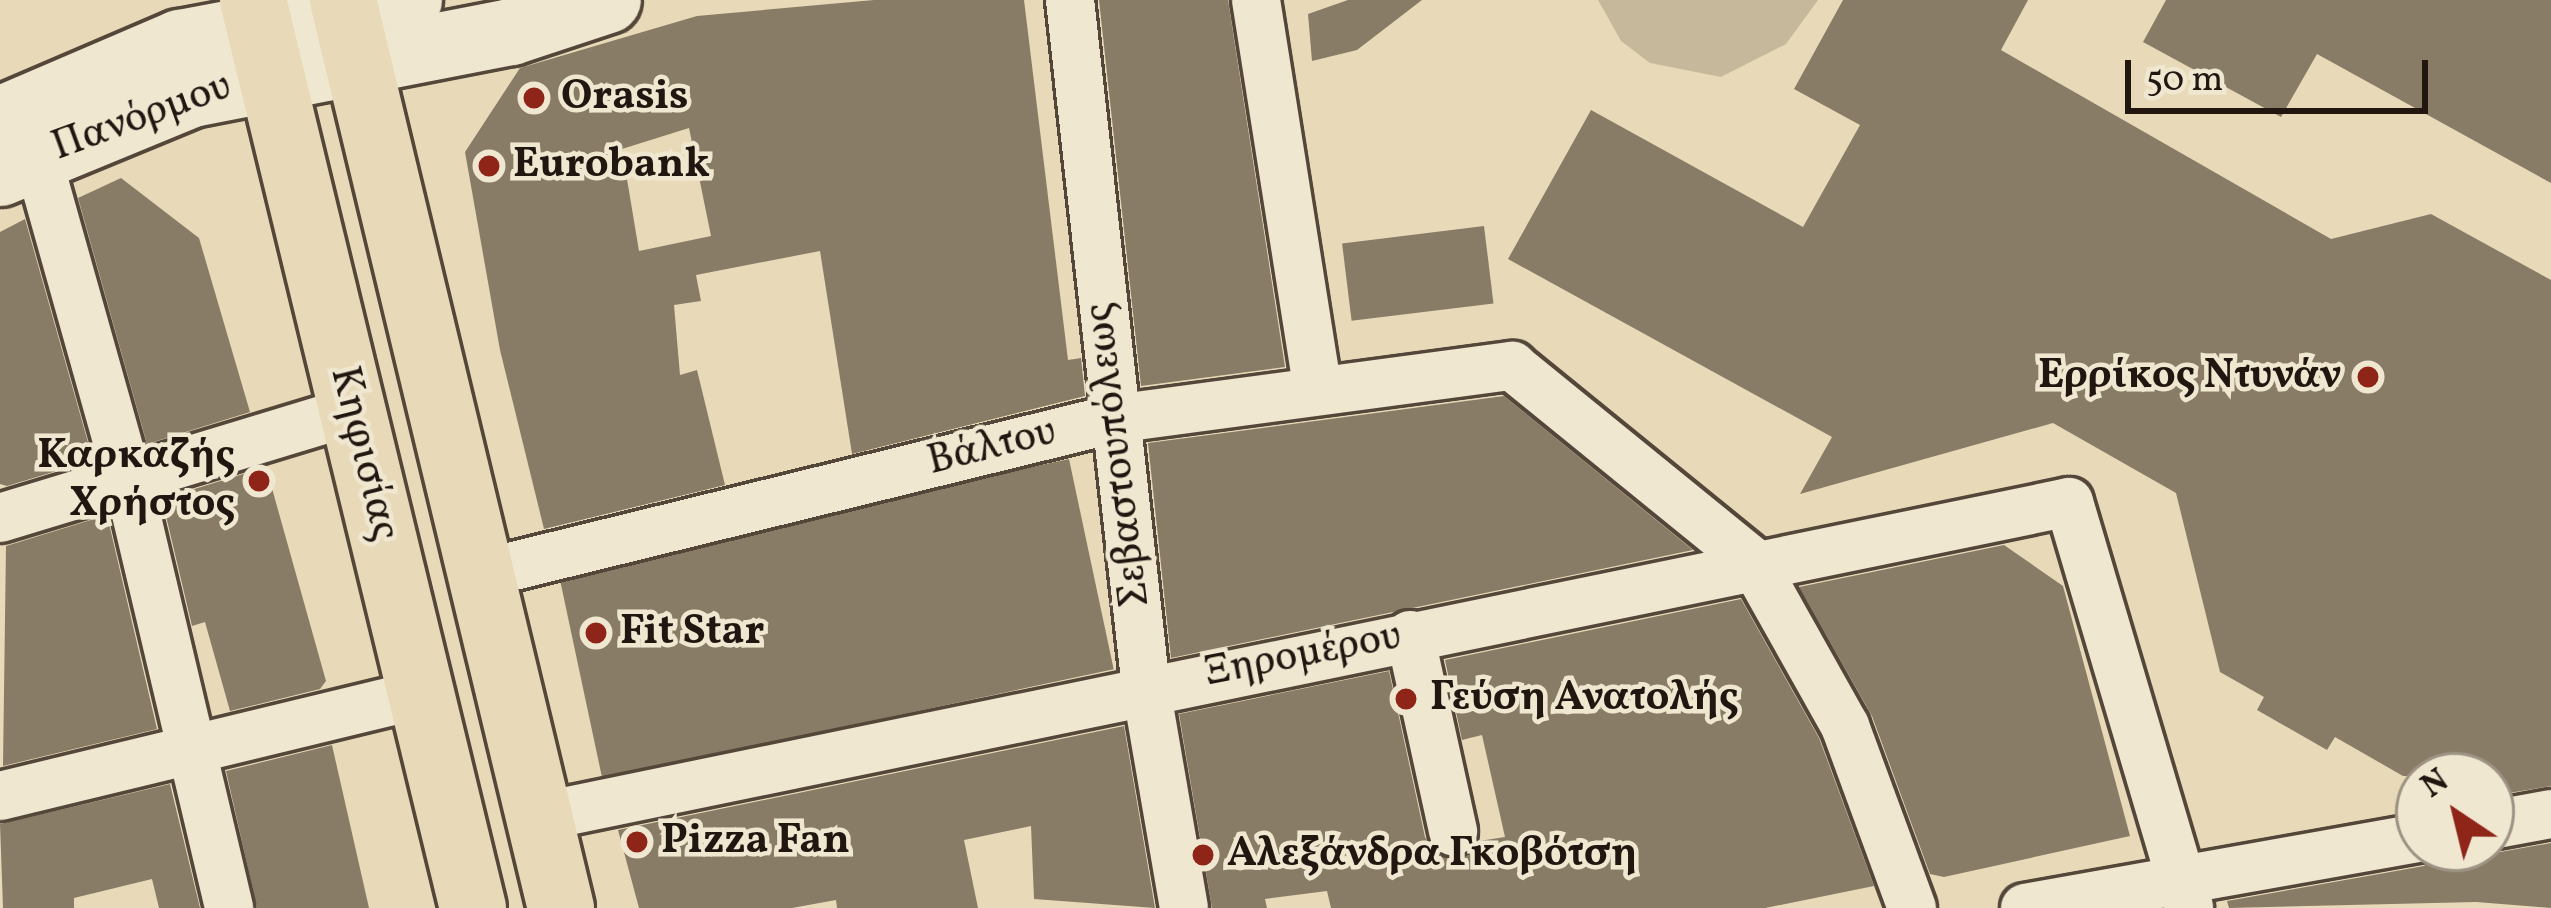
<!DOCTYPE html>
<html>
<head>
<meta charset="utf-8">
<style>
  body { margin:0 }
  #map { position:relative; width:2551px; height:908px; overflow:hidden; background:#e8dab8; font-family:Vollkorn,serif }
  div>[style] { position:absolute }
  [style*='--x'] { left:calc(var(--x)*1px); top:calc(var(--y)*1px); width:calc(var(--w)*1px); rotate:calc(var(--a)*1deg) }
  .green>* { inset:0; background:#c6b99b }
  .building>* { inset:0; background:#897c67; transform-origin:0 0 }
  .roads { filter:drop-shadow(3px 0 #54473a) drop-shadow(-3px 0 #54473a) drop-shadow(0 3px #54473a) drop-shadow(0 -3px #54473a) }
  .street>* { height:48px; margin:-24px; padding:0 24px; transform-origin:24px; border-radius:24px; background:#f0e7d1 }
  .secondary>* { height:66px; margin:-33px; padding:0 33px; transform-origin:33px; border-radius:33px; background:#f0e7d1 }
  .primary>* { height:66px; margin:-33px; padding:0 33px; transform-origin:33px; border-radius:33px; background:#e8dab8 }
  .dots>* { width:33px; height:33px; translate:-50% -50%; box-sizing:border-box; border:6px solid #f0e7d1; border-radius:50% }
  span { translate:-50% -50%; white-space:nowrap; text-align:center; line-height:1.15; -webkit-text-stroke:9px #f0e7d1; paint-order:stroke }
  .poi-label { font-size:42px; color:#221610; font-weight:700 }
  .left { translate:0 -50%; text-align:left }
  .right { translate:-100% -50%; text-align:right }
  .street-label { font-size:42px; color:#221610 }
  .north { position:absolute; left:2395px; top:752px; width:120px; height:120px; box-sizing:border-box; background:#f0e7d1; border:3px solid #9e9384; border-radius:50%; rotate:325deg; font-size:33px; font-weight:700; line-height:48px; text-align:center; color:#221610 }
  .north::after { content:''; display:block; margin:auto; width:42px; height:54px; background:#8f2418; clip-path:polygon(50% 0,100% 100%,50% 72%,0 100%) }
  .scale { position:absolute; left:2125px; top:60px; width:303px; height:54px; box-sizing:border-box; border:6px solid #221610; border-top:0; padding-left:15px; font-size:36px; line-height:42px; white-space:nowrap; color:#221610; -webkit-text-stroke:9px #f0e7d1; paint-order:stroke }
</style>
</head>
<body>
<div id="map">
  <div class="green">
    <i style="clip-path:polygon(1598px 0,1818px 0,1786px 44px,1721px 77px,1650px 63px,1621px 41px)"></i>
  </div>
  <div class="building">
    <i style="clip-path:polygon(evenodd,1024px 0,1068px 360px,1081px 358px,1085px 396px,852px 454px,820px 251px,696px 275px,701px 301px,674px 305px,680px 375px,697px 370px,725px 485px,544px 529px,500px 350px,465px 152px,520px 68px,697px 16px,874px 0,1024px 0,689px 128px,711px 236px,639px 251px,622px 149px,689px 128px)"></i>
    <i style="clip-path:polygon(1099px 0,1228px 0,1285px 367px,1141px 386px)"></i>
    <i style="clip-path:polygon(1348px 0,1422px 0,1357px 50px,1312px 61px,1308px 14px)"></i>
    <i style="clip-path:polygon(1843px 0,2028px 0,2001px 50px,2331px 239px,2431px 214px,2551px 280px,2551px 786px,2491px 796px,2491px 776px,2403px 776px,2335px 737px,2327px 750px,2257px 710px,2264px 697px,2220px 672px,2176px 493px,2053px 423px,1800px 494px,1832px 437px,1508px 259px,1591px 110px,1803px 227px,1860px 125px,1794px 89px)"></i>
    <i style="clip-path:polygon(2166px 0,2551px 0,2551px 183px,2317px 54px,2281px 117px,2143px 42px)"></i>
    <i style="clip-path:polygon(121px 178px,199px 238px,250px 412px,147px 444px,78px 198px)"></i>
    <i style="clip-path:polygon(25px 219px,93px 460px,7px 486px,0 484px,0 232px)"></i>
    <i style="left:1484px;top:226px;width:78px;height:143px;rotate:83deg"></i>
    <i style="clip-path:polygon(1504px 396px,1693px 550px,1171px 658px,1148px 443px)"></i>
    <i style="left:1069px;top:459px;width:215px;height:523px;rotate:78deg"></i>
    <i style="clip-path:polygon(266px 467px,326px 681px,320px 689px,230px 711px,205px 622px,192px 626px,162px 499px)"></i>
    <i style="clip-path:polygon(107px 515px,157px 729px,3px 766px,6px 546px)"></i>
    <i style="clip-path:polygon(2004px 545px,2063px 586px,2130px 836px,1944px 877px,1930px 874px,1872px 716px,1799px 587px)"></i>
    <i style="clip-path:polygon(1741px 599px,1819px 738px,1874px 886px,1765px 908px,1331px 908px,1327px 891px,1265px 899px,1267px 908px,1212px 908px,1179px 714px,1389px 671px,1425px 837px,1433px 851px,1458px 859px,1479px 841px,1505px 837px,1482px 735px,1462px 740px,1445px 660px)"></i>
    <i style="clip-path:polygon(1124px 726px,1155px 908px,1034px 899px,1031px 826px,964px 840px,978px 908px,837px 908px,836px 900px,792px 908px,639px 908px,618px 830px)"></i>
    <i style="clip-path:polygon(332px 745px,369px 908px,257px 908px,226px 771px)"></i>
    <i style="clip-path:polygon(170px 784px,200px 908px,159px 908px,152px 879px,74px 898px,74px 908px,3px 908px,0 824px)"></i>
    <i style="clip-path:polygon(2551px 843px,2551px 908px,2476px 902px,2229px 908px,2227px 901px,2424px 866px,2446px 848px,2495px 853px)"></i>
  </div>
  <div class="roads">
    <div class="street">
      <i style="--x:1070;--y:0;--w:692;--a:83.7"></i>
      <i style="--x:1146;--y:688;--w:223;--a:80.2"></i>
      <i style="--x:1256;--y:0;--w:391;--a:81"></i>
      <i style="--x:37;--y:156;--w:337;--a:74.3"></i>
      <i style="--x:128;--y:480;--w:440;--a:76.7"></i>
      <i style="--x:0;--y:518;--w:369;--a:-16.9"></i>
      <i style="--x:481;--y:574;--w:651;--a:-13.78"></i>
      <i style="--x:1113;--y:419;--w:403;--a:-7.6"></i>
      <i style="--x:1512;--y:366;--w:311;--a:39.1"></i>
      <i style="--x:1753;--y:562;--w:188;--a:60.7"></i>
      <i style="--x:1845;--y:726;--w:194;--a:69.8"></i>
      <i style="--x:1410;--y:635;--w:201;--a:77.6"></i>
      <i style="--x:0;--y:796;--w:433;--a:-13.6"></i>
      <i style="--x:539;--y:817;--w:1562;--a:-11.63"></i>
      <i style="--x:2069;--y:502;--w:423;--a:73.5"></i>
      <i style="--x:2491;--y:825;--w:61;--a:-10.4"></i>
      <i style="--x:2025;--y:908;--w:400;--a:-10.1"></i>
    </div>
    <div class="secondary">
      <i style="--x:0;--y:120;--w:196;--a:-23.2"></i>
      <i style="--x:180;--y:43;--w:233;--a:-10.6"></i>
      <i style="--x:0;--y:173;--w:208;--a:-22.4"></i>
      <i style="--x:192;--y:94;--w:325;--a:-11"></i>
      <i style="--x:511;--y:32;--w:102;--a:-18.3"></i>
    </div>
    <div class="primary">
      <i style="--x:253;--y:0;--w:934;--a:76.38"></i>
      <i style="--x:343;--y:0;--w:934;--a:76.5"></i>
    </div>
  </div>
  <div class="dots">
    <i style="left:534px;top:98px;background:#8f2418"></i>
    <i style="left:489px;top:166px;background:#8f2418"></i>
    <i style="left:2368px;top:377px;background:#8f2418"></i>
    <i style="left:259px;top:481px;background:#8f2418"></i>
    <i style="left:596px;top:633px;background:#8f2418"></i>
    <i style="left:1406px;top:699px;background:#8f2418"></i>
    <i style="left:637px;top:842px;background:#8f2418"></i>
    <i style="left:1203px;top:855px;background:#8f2418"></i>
  </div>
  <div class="poi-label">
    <span class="left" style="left:561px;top:98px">Orasis</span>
    <span class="left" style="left:513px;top:166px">Eurobank</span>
    <span class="right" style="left:2341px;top:377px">Ερρίκος Ντυνάν</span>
    <span class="right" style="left:235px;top:481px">Καρκαζής<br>Χρήστος</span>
    <span class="left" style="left:620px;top:633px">Fit Star</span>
    <span class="left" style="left:1430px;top:699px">Γεύση Ανατολής</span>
    <span class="left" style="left:661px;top:842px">Pizza Fan</span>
    <span class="left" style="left:1227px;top:855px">Αλεξάνδρα Γκοβότση</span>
  </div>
  <div class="street-label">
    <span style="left:142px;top:118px;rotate:-20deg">Πανόρμου</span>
    <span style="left:992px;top:448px;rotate:-14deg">Βάλτου</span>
    <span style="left:363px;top:454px;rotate:76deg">Κηφισίας</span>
    <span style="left:1119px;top:455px;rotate:-97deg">Σεβαστουπόλεως</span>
    <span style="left:1303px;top:656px;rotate:-11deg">Ξηρομέρου</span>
  </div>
  <div class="north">N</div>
  <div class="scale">50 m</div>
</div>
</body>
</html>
